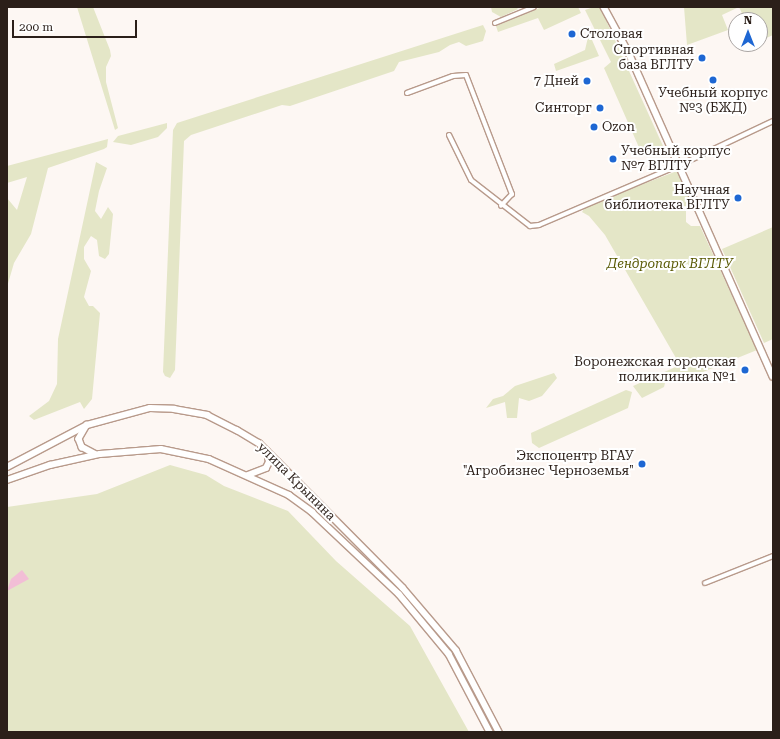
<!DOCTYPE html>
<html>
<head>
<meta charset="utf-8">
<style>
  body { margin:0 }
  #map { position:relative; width:780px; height:739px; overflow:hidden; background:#fdf7f3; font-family:"Roboto Serif",serif }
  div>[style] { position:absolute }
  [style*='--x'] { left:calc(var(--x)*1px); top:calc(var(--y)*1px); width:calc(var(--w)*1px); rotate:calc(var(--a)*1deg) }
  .green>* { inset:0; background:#e4e6c7 }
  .water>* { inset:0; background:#f2bed6 }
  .roads { filter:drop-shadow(1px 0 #b89a8b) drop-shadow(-1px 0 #b89a8b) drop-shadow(0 1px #b89a8b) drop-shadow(0 -1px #b89a8b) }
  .street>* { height:4px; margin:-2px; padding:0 2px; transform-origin:2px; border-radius:2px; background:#fff }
  .secondary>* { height:5.5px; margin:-2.75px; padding:0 2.75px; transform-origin:2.75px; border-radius:2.75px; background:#fff }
  .dots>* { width:11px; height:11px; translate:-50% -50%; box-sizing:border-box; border:2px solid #fff; border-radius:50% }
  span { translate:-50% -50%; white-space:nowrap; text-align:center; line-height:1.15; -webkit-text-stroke:4px #fff; paint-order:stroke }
  .poi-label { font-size:13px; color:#2b1f19 }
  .left { translate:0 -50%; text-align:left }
  .right { translate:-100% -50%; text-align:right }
  .park-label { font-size:13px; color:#5a5a05; font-style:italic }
  .street-label { font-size:13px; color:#2b1f19 }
  .frame { position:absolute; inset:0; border:8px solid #2b1f19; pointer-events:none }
  .north { position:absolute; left:728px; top:12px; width:40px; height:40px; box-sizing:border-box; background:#fff; border:1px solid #aaa5a3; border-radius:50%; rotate:0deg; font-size:11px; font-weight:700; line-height:16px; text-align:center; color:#2b1f19 }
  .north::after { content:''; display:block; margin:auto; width:14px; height:18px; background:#1e67d3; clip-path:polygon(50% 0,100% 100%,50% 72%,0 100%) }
  .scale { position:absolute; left:12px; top:20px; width:125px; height:18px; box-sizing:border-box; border:2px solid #2b1f19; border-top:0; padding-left:5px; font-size:12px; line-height:14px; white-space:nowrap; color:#2b1f19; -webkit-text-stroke:3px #fff; paint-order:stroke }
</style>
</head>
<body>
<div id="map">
  <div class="green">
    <i style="clip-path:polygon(77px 7px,93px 7px,110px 50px,111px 56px,106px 67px,106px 82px,118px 128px,115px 130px)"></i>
    <i style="clip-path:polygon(491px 7px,516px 7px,518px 9px,501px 17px,492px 12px)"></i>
    <i style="clip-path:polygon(542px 7px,578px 7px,581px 13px,544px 30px,538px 18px,498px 32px,496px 26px)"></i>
    <i style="clip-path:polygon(594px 7px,600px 7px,663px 146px,652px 153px,641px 152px,604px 68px,611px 62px,585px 10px)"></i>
    <i style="clip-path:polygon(684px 7px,773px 7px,773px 35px,760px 41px,760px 20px,745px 20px,739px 7px,722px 15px,728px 30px,687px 45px)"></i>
    <i style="clip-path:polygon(483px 25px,486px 31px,483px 41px,466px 46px,459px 42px,450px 45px,439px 52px,399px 62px,394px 71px,290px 106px,282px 105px,191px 135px,184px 141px,175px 370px,170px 378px,165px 376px,163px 372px,173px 130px,177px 123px)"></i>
    <i style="clip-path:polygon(589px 33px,599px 56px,556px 71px,554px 64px,585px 50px)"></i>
    <i style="clip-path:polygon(167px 123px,167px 128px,158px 137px,131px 145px,113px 142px,118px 136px)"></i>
    <i style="clip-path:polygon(108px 139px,107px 147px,104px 149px,48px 168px,31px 234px,14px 263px,7px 287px,7px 198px,17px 210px,27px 177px,7px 183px,7px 166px)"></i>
    <i style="clip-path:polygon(96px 162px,107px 168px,99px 191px,95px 211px,101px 219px,108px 207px,113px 214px,109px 254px,105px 259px,99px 256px,97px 240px,91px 236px,84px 247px,84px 259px,91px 271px,84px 297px,89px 306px,93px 306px,100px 313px,92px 399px,84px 409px,80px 402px,34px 420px,29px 416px,49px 401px,57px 384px,58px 339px)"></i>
    <i style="clip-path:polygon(677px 171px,692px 206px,686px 210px,686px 222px,691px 226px,700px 226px,757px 350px,681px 381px,666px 379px,664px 387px,642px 398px,633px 386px,680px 365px,605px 235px,589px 216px,582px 212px,586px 206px)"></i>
    <i style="clip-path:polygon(773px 227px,773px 339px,764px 343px,722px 249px)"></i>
    <i style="clip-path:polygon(554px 373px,557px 378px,542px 396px,529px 401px,519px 398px,517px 418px,507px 418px,505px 402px,486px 408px,493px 399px,503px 396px,515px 386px)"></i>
    <i style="clip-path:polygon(626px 390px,632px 392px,628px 408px,539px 448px,532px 443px,531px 433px)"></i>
    <i style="clip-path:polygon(170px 465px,206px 475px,224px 486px,288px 511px,336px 561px,410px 626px,469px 732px,7px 732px,7px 507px,97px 494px)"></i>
  </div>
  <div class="water">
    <i style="clip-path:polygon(22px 570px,29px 579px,7px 591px,11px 579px)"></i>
  </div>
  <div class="roads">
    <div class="street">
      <i style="--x:495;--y:23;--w:42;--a:-22.3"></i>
      <i style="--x:407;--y:93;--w:49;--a:-20.3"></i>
      <i style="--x:453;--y:76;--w:13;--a:-4"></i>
      <i style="--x:466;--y:75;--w:128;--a:68.9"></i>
      <i style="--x:512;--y:194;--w:16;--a:133"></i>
      <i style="--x:449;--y:135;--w:50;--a:63.9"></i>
      <i style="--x:471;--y:180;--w:75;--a:37.9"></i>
      <i style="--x:530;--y:226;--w:9;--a:-6"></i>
      <i style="--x:539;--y:225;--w:153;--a:-23.1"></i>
      <i style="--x:680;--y:165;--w:103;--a:-25.3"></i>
      <i style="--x:705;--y:583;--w:73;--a:-21.7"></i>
    </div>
    <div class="secondary">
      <i style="--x:604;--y:7;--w:52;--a:61.5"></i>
      <i style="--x:629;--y:53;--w:354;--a:66"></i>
      <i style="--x:87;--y:425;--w:16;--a:120"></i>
      <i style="--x:79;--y:439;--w:9;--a:69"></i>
      <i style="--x:82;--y:447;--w:15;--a:28"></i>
      <i style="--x:7;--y:467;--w:90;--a:-27.7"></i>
      <i style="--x:87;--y:425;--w:65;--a:-15.1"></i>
      <i style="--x:150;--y:408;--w:24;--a:2"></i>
      <i style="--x:174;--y:409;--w:34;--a:10"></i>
      <i style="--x:207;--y:415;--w:34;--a:27"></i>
      <i style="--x:237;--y:430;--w:26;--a:31"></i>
      <i style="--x:259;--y:443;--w:27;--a:45"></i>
      <i style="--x:278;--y:462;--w:177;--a:45.2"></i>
      <i style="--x:403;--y:588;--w:82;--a:49.5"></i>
      <i style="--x:456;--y:650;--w:93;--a:62.3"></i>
      <i style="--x:248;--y:475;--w:19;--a:-21"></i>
      <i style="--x:266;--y:468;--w:7;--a:-63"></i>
      <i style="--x:269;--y:462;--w:10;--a:-101"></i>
      <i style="--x:7;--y:480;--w:46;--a:-19.2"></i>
      <i style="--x:50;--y:465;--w:51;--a:-12.4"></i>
      <i style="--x:100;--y:454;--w:61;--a:-4.7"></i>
      <i style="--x:161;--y:449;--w:49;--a:11.8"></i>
      <i style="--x:209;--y:459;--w:88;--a:24.2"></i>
      <i style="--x:289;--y:495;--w:29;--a:36"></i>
      <i style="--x:312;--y:512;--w:120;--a:43.3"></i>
      <i style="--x:399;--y:594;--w:78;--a:50.2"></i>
      <i style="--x:449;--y:654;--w:88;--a:62.3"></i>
    </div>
  </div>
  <div class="dots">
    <i style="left:572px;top:34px;background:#1e67d3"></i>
    <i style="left:702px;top:58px;background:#1e67d3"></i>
    <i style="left:713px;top:80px;background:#1e67d3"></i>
    <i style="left:587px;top:81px;background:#1e67d3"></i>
    <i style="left:600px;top:108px;background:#1e67d3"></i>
    <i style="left:594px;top:127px;background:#1e67d3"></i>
    <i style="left:613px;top:159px;background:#1e67d3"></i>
    <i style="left:738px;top:198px;background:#1e67d3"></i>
    <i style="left:745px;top:370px;background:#1e67d3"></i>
    <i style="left:642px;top:464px;background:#1e67d3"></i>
  </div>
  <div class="poi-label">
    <span class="left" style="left:580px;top:34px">Столовая</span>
    <span class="right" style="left:694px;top:58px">Спортивная<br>база ВГЛТУ</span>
    <span class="right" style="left:579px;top:81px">7 Дней</span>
    <span style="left:713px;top:101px">Учебный корпус<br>№3 (БЖД)</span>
    <span class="right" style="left:592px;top:108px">Синторг</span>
    <span class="left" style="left:602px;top:127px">Ozon</span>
    <span class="left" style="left:621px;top:159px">Учебный корпус<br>№7 ВГЛТУ</span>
    <span class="right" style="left:730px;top:198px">Научная<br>библиотека ВГЛТУ</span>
    <span class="right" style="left:736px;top:370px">Воронежская городская<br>поликлиника №1</span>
    <span class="right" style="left:634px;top:464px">Экспоцентр ВГАУ<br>"Агробизнес Черноземья"</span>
  </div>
  <div class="park-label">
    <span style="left:670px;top:264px">Дендропарк ВГЛТУ</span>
  </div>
  <div class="street-label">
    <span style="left:296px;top:482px;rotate:45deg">улица Крынина</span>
  </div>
  <div class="frame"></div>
  <div class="north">N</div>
  <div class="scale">200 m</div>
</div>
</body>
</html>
